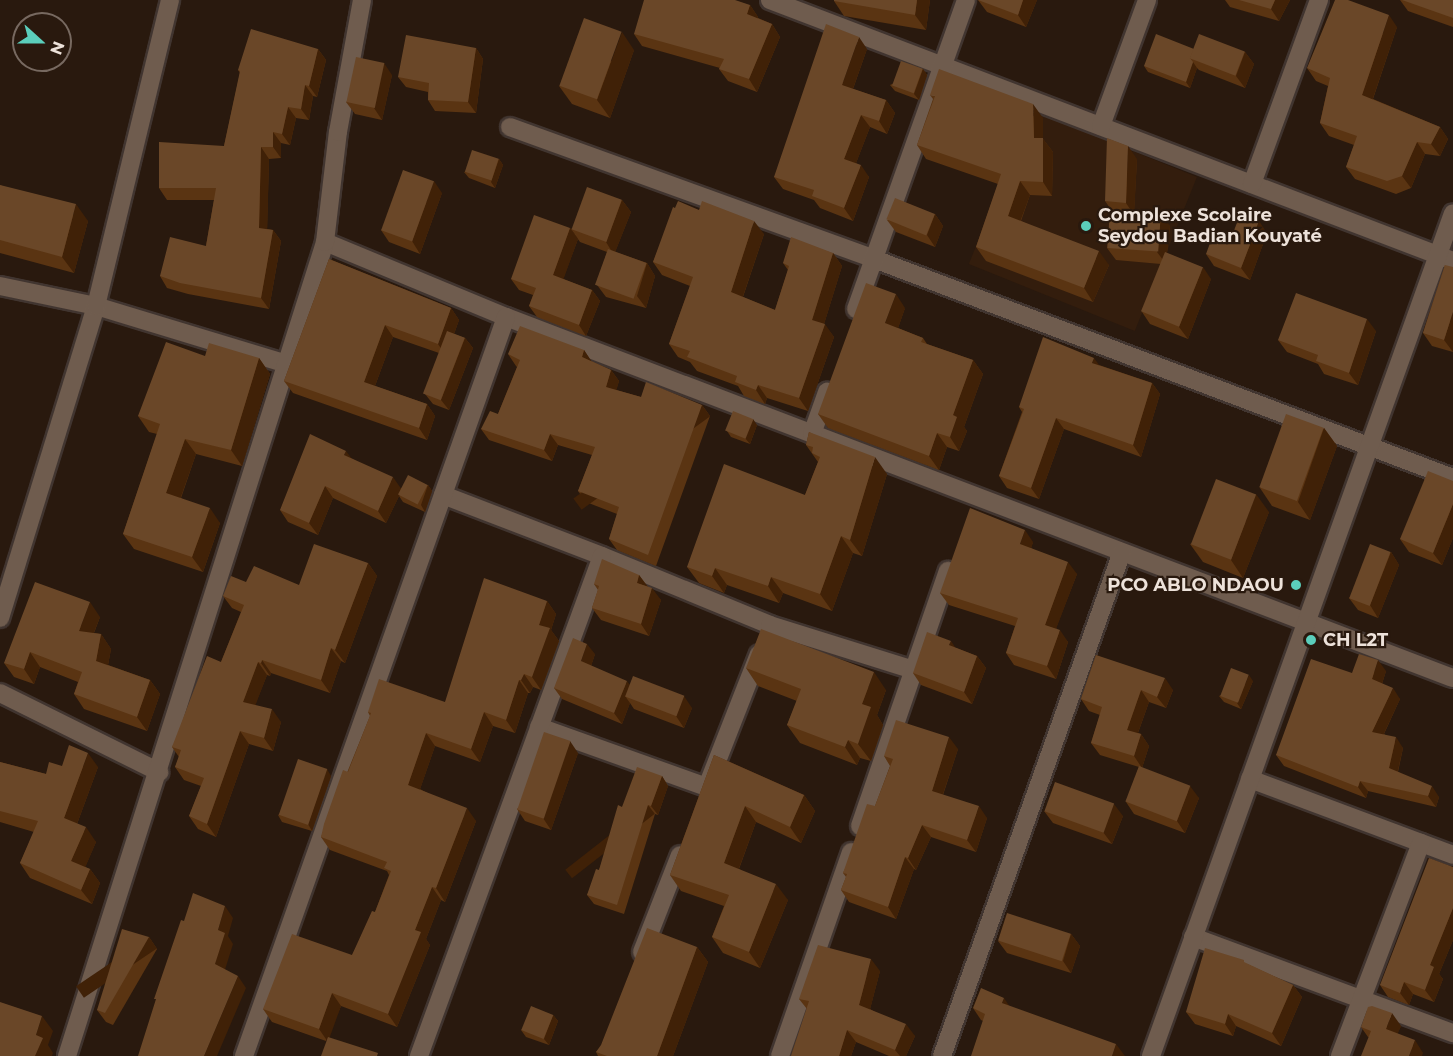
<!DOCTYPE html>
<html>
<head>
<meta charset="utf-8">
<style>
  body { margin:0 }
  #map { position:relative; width:1453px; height:1056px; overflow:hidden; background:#29190e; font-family:Montserrat,sans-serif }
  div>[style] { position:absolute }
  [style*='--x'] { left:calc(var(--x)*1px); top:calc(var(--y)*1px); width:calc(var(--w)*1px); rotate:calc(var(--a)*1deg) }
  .built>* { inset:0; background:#331d0d; transform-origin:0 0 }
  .roads { filter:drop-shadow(2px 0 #413530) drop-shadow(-2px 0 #413530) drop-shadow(0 2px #413530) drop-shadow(0 -2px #413530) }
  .street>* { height:18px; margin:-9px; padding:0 9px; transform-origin:9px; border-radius:9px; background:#6f5c4e }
  .wall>* { inset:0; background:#5a3412 }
  .shaded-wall>* { inset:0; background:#402107; transform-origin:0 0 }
  .building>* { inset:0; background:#6a4728; transform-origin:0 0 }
  .dots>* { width:16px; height:16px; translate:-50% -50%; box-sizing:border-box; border:3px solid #29190e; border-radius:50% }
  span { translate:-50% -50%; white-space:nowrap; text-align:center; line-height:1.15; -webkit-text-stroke:4.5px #29190e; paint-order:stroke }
  .poi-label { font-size:18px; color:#ede2da; font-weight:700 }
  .left { translate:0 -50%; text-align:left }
  .right { translate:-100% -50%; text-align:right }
  .north { position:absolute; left:12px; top:12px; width:60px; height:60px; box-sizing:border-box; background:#29190e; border:2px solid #776960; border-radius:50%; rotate:111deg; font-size:16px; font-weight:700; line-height:24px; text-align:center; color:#ede2da }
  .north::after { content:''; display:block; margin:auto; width:21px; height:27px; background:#5bcebb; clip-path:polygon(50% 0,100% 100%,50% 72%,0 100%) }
</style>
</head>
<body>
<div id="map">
  <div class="built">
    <i style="left:1031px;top:110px;width:179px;height:166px;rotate:22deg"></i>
  </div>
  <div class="roads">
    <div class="street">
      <i style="--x:770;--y:0;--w:731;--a:20.91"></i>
      <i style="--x:1101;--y:126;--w:134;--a:-69.9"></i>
      <i style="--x:510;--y:127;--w:387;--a:19.9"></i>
      <i style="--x:874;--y:259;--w:619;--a:20.72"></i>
      <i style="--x:1252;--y:184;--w:196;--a:-70"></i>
      <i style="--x:325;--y:242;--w:196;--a:22.5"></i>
      <i style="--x:506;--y:317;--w:1013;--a:20.87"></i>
      <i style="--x:0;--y:286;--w:98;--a:11.8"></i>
      <i style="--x:96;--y:306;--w:200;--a:16.9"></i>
      <i style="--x:856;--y:309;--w:328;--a:-70.4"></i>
      <i style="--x:812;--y:434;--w:45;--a:-70.3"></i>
      <i style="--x:443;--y:495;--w:170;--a:21"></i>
      <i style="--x:602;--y:556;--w:182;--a:22.3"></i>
      <i style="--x:770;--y:625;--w:151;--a:17.4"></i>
      <i style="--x:0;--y:618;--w:326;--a:-72.9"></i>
      <i style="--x:96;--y:306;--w:315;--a:-76.4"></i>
      <i style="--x:0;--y:693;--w:178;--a:26.4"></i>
      <i style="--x:539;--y:727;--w:178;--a:19.7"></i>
      <i style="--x:710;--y:779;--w:134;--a:-68.6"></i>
      <i style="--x:1250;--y:779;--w:217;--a:20.5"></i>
      <i style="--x:860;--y:826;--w:270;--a:-71"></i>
      <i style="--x:1193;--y:937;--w:277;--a:20.3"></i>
      <i style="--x:642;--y:952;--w:104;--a:-68.6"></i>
      <i style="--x:67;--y:1056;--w:854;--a:-72.41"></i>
      <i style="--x:325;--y:242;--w:111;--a:-83.3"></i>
      <i style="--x:338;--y:132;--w:134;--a:-79.7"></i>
      <i style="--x:244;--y:1056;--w:784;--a:-70.48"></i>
      <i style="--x:419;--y:1056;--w:532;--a:-69.9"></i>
      <i style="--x:780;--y:1056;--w:216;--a:-70.8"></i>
      <i style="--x:942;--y:1056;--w:535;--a:-70.35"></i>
      <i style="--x:1151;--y:1056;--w:895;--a:-70.29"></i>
      <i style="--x:1340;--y:1056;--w:228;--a:-69.2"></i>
    </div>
  </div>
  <div class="wall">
    <i style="clip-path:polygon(930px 0,926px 30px,844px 16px,834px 1px)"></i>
    <i style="clip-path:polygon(978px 0,1037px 0,1026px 27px,987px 12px)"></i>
    <i style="clip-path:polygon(1225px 0,1290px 0,1279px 21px,1230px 7px)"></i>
    <i style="clip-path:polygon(1400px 0,1453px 0,1453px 27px,1408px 11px)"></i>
    <i style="clip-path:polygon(750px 5px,758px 17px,758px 18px,772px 24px,780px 37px,757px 92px,728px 81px,719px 69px,720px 68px,642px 46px,634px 34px)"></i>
    <i style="clip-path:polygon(1397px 27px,1373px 99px,1440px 127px,1448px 139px,1440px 156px,1425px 154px,1411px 188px,1396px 194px,1355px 179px,1346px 167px,1354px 145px,1329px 136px,1320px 123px,1328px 86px,1316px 81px,1307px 68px)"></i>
    <i style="clip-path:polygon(476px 48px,483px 59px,476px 113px,435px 111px,428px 100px,428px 92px,406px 87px,398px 77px)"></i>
    <i style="clip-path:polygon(318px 49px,326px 60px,317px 97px,313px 96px,309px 120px,296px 118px,290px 145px,281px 143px,281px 158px,269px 159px,267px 229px,273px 230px,281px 241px,269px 309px,188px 294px,167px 288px,160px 276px,206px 246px,214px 200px,167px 200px,159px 188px,224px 146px,240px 73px,238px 70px)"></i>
    <i style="clip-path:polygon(867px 49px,853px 89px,886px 100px,895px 113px,887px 134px,870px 127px,856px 163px,869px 177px,853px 221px,820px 208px,814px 200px,783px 189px,774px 177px)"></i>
    <i style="clip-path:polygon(1194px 49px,1245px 52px,1254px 64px,1245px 88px,1199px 70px,1197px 68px,1190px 88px,1148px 72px,1144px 66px)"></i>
    <i style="clip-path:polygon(634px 50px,610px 118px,572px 104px,559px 86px)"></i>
    <i style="clip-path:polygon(923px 69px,927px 75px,919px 100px,895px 91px,890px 85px)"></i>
    <i style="clip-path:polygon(392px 75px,382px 120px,355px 114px,346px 102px)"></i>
    <i style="clip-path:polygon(930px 95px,1043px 118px,1043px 139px,1053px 152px,1052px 196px,1030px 195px,1021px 221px,1109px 265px,1093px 302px,986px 261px,976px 247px,998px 184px,926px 159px,917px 145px,933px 99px)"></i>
    <i style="clip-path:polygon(499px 159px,503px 165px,495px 188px,469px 178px,464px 172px)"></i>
    <i style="clip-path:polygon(1137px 159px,1134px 212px,1170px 226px,1167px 253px,1211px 279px,1188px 339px,1150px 324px,1142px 312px,1161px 264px,1116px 260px,1107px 248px,1112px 211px,1105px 201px)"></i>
    <i style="clip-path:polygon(0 185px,88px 221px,74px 273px,0 253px)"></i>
    <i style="clip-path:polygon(442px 193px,420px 254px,389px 242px,381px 230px)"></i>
    <i style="clip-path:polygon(622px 200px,631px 212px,615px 252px,647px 263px,655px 276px,646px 308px,606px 297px,597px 285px,607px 252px,580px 242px,571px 229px)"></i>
    <i style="clip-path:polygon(675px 208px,699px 210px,764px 234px,743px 297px,775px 310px,788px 270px,783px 263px,833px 253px,842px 266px,824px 324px,834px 337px,808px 411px,767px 398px,765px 404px,744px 396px,738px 386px,697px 371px,690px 362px,678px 357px,669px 344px,690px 286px,662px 275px,653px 262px)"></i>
    <i style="clip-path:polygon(935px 214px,943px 226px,935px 247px,896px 232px,887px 220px)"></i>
    <i style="clip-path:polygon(570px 228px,578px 239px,563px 279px,592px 290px,600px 301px,586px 336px,537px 317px,529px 306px,533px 295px,519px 290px,511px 279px)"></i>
    <i style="clip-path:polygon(1267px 233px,1250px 280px,1214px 266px,1206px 254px,1230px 241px)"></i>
    <i style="clip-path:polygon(329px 259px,451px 308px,459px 320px,454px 334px,465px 338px,473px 348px,449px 410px,433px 404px,425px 394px,439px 353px,393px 337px,375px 386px,427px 404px,435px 416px,427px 440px,293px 393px,284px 381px)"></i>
    <i style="clip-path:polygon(1445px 265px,1453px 352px,1432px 346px,1423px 333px)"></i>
    <i style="clip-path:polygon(905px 308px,898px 328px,923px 338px,927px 344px,973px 360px,983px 374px,964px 427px,967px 431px,959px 451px,947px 447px,939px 470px,828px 428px,818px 414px)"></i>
    <i style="clip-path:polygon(1376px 331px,1358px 385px,1324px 374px,1318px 364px,1287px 352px,1278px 340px)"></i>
    <i style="clip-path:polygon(584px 350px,591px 361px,611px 370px,619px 381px,616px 390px,641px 397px,702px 405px,710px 416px,656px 566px,617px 550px,609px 539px,617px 514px,586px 502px,578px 491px,592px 455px,558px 445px,552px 461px,489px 440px,481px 429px,498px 414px,517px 367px,516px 366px,508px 354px)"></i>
    <i style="clip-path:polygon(205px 356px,259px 358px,270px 374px,242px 466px,196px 454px,181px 498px,220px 523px,203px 572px,134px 549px,123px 534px,157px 434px,149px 432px,138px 416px)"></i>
    <i style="clip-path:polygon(1099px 365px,1152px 383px,1160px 394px,1141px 457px,1064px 429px,1039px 499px,1007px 488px,999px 476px,1022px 412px,1019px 407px)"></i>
    <i style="clip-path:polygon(757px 425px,750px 444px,731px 437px,727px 431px)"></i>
    <i style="clip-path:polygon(1324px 428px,1337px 446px,1310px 520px,1272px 506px,1260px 488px)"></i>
    <i style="clip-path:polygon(809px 432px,887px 474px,862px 556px,853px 553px,832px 611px,783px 593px,779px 603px,727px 585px,724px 593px,699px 583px,687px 567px,805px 495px,818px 462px,806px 445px)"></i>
    <i style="clip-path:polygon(351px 458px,402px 489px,428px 485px,432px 491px,425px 512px,403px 502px,399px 496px,386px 523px,333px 498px,318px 535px,288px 522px,280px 510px)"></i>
    <i style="clip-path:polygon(1453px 481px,1453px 538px,1442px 565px,1409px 552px,1400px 539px)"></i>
    <i style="clip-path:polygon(1269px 512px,1243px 578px,1203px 562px,1190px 544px)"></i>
    <i style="clip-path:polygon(1033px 542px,1031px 548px,1077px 574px,1056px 628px,1068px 642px,1056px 679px,1014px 665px,1006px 653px,1015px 626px,949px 605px,940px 593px)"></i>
    <i style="clip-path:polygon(1391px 552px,1399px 565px,1378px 618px,1358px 610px,1349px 598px)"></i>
    <i style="clip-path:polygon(368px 563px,377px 576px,345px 663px,341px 661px,330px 693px,271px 673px,270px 676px,267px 675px,255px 705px,281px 722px,273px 751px,249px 744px,216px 837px,198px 829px,189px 816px,201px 786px,184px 780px,175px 767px,179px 757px,172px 747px,221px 662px,241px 612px,232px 608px,223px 596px,246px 582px,299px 585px)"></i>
    <i style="clip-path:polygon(639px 575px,647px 586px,661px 600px,649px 636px,601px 620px,592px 608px,598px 590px,594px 584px)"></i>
    <i style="clip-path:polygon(547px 601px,556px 614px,551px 630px,559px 641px,541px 690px,533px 687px,530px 693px,528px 693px,515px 733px,493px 726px,480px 762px,435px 746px,420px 789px,476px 821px,445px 902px,441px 900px,426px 939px,430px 945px,397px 1027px,341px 1006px,326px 1041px,272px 1022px,263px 1009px,352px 955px,375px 912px,389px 875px,387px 871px,330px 850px,321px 837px,370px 716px,368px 712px,445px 702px)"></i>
    <i style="clip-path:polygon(100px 617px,94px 633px,101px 634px,111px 649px,108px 665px,150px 680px,160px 694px,147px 731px,84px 709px,74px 694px,78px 682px,40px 667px,34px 684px,14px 677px,4px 663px)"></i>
    <i style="clip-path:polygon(956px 648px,977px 656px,986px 668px,972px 704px,921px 685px,913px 673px)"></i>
    <i style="clip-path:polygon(595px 654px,591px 666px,630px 685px,692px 708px,684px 728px,634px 709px,630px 703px,622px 724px,562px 699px,554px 688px)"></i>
    <i style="clip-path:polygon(1096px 655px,1173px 690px,1166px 708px,1149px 702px,1138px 733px,1141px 734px,1149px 746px,1142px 768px,1199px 798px,1185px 833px,1134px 814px,1126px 802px,1139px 767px,1100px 755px,1091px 743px,1100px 715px,1089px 711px,1081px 699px)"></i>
    <i style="clip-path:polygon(746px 668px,886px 690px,877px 715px,883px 725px,871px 761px,860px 758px,857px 765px,800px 743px,787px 725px,797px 701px,758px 686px)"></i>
    <i style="clip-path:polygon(1386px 671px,1382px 684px,1400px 699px,1384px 734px,1403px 748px,1398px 772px,1439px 797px,1436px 807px,1368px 791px,1366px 798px,1284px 766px,1276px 755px,1352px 673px)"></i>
    <i style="clip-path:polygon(1253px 681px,1241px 709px,1224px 702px,1219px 696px)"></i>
    <i style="clip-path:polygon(958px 749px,943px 795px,987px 818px,976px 852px,931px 837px,916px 870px,914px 869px,896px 919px,849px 902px,841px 890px,846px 877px,843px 873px,875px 806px,890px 766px,884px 756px)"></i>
    <i style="clip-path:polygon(578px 753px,551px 830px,525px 821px,517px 809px)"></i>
    <i style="clip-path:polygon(714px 755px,804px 795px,815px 811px,801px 843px,756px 822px,739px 869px,788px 900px,760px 968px,723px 953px,712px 937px,724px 906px,681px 891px,670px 875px)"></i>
    <i style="clip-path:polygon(0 762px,46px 774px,62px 766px,98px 767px,77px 824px,96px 842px,85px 867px,90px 869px,100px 883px,92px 904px,30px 878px,20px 863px,34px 832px,0 822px)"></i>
    <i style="clip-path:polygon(331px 776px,312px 831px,282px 822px,278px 815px)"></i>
    <i style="clip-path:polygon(662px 776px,668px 786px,658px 815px,655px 814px,624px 914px,594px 904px,587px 895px,599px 870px,622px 807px)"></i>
    <i style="clip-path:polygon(1044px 811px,1123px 816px,1112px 844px,1053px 823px)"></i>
    <i style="clip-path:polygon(1453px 867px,1453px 940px,1439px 974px,1443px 979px,1434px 1002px,1413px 994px,1409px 1005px,1388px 997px,1380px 985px)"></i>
    <i style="clip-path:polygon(1071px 934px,1080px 946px,1071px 973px,1007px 953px,998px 941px)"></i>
    <i style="clip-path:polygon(149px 937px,157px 949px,113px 1025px,106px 1022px,97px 1010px)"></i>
    <i style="clip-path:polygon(697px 947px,708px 962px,673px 1056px,598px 1056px,596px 1052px)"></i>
    <i style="clip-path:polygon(1247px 964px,1293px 985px,1302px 997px,1281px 1046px,1236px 1026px,1233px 1036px,1195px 1024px,1186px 1012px)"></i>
    <i style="clip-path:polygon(880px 971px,870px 1009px,915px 1036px,906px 1056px,889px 1056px,856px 1042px,851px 1056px,791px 1056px,807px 1009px,799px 999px)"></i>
    <i style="clip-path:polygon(1009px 1006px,983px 1021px,981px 1020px,973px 1008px)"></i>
    <i style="clip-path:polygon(553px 1015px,558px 1021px,549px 1045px,526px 1037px,521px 1030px)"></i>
    <i style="clip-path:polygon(1401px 1026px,1397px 1034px,1423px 1053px,1368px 1037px,1361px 1027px)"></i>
  </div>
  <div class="shaded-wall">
    <i style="clip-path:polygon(917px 0,930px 0,926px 30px,915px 15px)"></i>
    <i style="clip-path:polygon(1023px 0,1037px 0,1026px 27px,1018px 15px)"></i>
    <i style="clip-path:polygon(1275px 0,1290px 0,1279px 21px,1271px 9px)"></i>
    <i style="clip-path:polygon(750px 5px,758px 17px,756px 26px,747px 14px)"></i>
    <i style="clip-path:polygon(1389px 15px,1397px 27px,1370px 107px,1362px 95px)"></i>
    <i style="clip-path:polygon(772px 24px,780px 37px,757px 92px,749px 79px)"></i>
    <i style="clip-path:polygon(622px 32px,634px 50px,610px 118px,597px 100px)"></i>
    <i style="clip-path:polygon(859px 37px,867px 49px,850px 97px,842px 85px)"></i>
    <i style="clip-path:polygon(476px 48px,483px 59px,476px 113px,468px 102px)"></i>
    <i style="clip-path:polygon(318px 49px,326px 60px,317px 97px,309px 86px)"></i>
    <i style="clip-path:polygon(1245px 52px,1254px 64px,1245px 88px,1236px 76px)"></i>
    <i style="clip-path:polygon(1193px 62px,1197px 68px,1190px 88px,1186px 82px)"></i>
    <i style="clip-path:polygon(384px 63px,392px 75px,382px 120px,374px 108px)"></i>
    <i style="clip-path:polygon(923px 69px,927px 75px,919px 100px,914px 94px)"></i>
    <i style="clip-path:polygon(305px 85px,313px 96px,309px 120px,301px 109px)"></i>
    <i style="clip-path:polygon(886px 100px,895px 113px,887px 134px,879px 121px)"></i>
    <i style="clip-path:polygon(1033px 104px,1043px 118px,1043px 139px,1053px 152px,1052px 196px,1043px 182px,1034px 138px)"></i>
    <i style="clip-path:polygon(288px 107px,296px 118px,290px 145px,282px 134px)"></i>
    <i style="clip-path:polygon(861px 115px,870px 127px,853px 171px,844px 159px)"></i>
    <i style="clip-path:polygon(1440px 127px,1448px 139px,1440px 156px,1431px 144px)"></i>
    <i style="clip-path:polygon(273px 132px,281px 143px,281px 158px,273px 147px)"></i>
    <i style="clip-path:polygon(1417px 142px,1425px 154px,1411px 188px,1402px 176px)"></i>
    <i style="clip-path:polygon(1128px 146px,1137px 159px,1134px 215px,1126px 203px)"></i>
    <i style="clip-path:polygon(261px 147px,269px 159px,267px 239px,259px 228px)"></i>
    <i style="clip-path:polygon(499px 159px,503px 165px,495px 188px,491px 182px)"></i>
    <i style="clip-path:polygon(861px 165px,869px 177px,853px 221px,844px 208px)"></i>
    <i style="clip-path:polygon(434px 181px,442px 193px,420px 254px,412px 241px)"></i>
    <i style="clip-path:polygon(1020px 181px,1030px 195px,1017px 230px,1008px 216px)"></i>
    <i style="clip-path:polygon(622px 200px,631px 212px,614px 255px,606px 242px)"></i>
    <i style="clip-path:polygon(76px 204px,88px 221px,74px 273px,62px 257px)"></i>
    <i style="clip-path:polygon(935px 214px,943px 226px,935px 247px,927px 235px)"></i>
    <i style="clip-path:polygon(1161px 214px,1170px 226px,1166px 264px,1157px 252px)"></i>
    <i style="clip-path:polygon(754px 221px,764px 234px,740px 305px,731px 292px)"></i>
    <i style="clip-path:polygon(1259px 221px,1267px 233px,1250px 280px,1241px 268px)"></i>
    <i style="clip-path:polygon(570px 228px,578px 239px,561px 286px,553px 275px)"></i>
    <i style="clip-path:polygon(273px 230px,281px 241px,269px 309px,261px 298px)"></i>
    <i style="clip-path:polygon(1099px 251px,1109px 265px,1093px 302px,1084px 288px)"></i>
    <i style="clip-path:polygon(833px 253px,842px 266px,821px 334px,812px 320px)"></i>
    <i style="clip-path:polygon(647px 263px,655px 276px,646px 308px,637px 296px)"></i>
    <i style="clip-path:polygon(1203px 267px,1211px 279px,1188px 339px,1179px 327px)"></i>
    <i style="clip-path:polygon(592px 290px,600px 301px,586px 336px,579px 325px)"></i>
    <i style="clip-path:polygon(896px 294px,905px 308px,895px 337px,885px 323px)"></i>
    <i style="clip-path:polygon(451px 308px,459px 320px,446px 356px,438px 344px)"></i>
    <i style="clip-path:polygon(1453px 312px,1453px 352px,1444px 340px)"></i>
    <i style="clip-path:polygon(1367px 319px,1376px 331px,1358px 385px,1349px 373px)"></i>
    <i style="clip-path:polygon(825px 324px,834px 337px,808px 411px,799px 398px)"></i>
    <i style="clip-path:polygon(385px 325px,393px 337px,372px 394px,364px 382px)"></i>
    <i style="clip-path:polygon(465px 338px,473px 348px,449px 410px,441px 400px)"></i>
    <i style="clip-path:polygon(584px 350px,592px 362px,582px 357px)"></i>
    <i style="clip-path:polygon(259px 358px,270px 374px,242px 466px,231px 450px)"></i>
    <i style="clip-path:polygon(1094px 358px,1102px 369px,1092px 363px)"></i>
    <i style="clip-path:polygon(973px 360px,983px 374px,964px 427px,967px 431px,959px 451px,950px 437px,953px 415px)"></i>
    <i style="clip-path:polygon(611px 370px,619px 381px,614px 399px,606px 387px)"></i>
    <i style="clip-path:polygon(1152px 383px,1160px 394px,1141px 457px,1133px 445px)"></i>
    <i style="clip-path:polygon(758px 385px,767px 398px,765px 404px,756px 390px)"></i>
    <i style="clip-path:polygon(427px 404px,435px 416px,427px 440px,419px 428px)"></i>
    <i style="left:702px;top:405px;width:14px;height:159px;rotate:54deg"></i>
    <i style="clip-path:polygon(1056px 418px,1064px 429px,1039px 499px,1031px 488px)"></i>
    <i style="clip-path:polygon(753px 419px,757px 425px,750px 444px,745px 438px)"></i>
    <i style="clip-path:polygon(1324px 428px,1337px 446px,1310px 520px,1298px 502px)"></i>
    <i style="clip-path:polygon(937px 433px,947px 447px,939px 470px,929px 456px)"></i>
    <i style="clip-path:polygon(550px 434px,558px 445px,552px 461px,544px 450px)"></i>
    <i style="clip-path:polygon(185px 439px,196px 454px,177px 508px,166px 493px)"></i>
    <i style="clip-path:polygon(346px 451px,355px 463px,344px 455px)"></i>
    <i style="clip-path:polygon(875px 457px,887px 474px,862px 556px,850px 540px)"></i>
    <i style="clip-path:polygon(393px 477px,402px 490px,386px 523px,378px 511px)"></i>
    <i style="clip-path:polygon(428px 485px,432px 491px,425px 512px,421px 505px)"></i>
    <i style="clip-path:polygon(325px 486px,333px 498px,318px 535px,309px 523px)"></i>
    <i style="clip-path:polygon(1256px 494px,1269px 512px,1243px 578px,1231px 560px)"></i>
    <i style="clip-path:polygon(1453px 504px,1453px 538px,1442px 565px,1433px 553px)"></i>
    <i style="clip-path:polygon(210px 508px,220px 523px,203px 572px,192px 557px)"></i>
    <i style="clip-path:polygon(1025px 530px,1033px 542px,1029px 556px,1020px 544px)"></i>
    <i style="clip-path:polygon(841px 536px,853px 553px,832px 611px,820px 594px)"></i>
    <i style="clip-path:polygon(1391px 552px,1399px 565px,1378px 618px,1370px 605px)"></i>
    <i style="clip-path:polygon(1068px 562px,1077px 574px,1053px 637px,1045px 625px)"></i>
    <i style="clip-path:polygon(368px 563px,377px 576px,345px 663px,335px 650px)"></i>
    <i style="clip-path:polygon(715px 568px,727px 585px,724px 593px,712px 576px)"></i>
    <i style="clip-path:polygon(639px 575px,648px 587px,637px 583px)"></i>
    <i style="clip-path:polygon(771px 577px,783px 593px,779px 603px,768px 586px)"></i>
    <i style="clip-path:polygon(652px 588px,661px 600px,649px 636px,641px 624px)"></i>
    <i style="clip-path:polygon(547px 601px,556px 614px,551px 630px,559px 641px,541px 690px,532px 677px,539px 625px)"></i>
    <i style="clip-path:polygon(90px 602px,100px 617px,89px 645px,79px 631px)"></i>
    <i style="clip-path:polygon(1060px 630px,1068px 642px,1056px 679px,1047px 666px)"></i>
    <i style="clip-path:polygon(101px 634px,111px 649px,106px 676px,96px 661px)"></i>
    <i style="clip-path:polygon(951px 641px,959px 653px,949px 645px)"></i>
    <i style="clip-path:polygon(587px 644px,595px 654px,589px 672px,581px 661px)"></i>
    <i style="clip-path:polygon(331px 648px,341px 661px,330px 693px,321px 680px)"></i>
    <i style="clip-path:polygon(30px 652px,40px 667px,34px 684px,24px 669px)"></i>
    <i style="clip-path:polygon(977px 656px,986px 668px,972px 704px,964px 692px)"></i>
    <i style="clip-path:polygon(262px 660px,271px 673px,270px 676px,261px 663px)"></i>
    <i style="clip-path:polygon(1378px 660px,1386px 671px,1380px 690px,1372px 679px)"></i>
    <i style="clip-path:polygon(258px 662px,267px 675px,252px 714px,243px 702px)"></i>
    <i style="clip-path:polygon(874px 672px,886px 690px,877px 715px,883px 725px,871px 761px,858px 744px,862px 704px)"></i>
    <i style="clip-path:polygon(524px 674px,533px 687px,530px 693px,521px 680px)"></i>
    <i style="clip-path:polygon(1249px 675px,1253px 681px,1241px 709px,1237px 703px)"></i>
    <i style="clip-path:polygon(1165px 678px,1173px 690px,1166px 708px,1157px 697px)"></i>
    <i style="clip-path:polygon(150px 680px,160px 694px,147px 731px,137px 717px)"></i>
    <i style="clip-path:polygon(519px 680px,528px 693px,515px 733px,506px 720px)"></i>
    <i style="clip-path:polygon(627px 681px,635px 692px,625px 696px,630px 703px,622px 724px,614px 713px)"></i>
    <i style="clip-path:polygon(1393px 688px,1400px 699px,1380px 742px,1372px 732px)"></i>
    <i style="clip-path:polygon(1141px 690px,1149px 702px,1135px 741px,1127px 730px)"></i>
    <i style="clip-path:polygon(684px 696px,692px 708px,684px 728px,676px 716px)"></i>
    <i style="clip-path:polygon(272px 709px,281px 722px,273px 751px,264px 738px)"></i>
    <i style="clip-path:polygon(484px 712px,493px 726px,480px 762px,471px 749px)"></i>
    <i style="clip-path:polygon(240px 731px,249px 744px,216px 837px,207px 824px)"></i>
    <i style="clip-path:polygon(426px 733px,435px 746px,417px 798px,408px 785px)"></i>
    <i style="clip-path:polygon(1141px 734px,1149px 746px,1142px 768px,1134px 756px)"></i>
    <i style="clip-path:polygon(949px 737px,958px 749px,940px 803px,932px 791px)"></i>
    <i style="clip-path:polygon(1396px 737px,1403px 748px,1396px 779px,1389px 768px)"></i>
    <i style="clip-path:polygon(848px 740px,860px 758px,857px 765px,845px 747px)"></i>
    <i style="clip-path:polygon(570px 741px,578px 753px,551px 830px,543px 818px)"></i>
    <i style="clip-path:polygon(88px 753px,98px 767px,74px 832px,64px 818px)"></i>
    <i style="clip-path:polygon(327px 769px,331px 776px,312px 831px,308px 824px)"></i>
    <i style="clip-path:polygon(662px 776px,668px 786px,658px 815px,651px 806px)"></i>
    <i style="clip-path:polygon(1360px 781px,1368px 791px,1366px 798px,1358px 787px)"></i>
    <i style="clip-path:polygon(1190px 786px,1199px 798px,1185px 833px,1177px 821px)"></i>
    <i style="clip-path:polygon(1432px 786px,1439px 797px,1436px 807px,1428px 796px)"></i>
    <i style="clip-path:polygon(804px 795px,815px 811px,801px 843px,790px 827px)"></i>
    <i style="clip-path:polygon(1114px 804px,1123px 816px,1112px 844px,1103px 832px)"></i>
    <i style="left:648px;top:805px;width:11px;height:105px;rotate:52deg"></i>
    <i style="clip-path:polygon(745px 806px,756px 822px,735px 879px,724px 863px)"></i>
    <i style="clip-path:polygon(979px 806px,987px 818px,976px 852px,967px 840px)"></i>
    <i style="clip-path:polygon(467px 808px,476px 821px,445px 902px,436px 888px)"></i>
    <i style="clip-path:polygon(922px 825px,931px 837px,916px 870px,908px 858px)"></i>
    <i style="clip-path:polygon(86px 827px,96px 842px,82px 875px,71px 861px)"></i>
    <i style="clip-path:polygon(905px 857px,914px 869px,896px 919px,888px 907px)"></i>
    <i style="clip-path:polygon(90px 869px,100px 883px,92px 904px,81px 890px)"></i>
    <i style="clip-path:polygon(776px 884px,788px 900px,760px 968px,749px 952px)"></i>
    <i style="clip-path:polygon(432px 887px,441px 900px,426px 939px,430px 945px,397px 1027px,388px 1014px,415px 930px)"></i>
    <i style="clip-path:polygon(225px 906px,233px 918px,228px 936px,233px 944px,223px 976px,215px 964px,218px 930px)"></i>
    <i style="clip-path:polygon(1453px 908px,1453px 940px,1439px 974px,1443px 979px,1434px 1002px,1425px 990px,1430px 965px)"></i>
    <i style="clip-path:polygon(1071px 934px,1080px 946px,1071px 973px,1063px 961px)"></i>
    <i style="left:149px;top:937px;width:14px;height:88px;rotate:56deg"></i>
    <i style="clip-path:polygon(697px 947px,708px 962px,673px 1056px,657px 1056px)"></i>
    <i style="clip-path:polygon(871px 959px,880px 971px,868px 1017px,859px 1005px)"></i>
    <i style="clip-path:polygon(238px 976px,246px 988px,217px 1056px,204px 1056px)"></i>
    <i style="clip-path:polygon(1404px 982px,1413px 994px,1409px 1005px,1400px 993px)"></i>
    <i style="clip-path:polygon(1293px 985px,1302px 997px,1281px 1046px,1272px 1033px)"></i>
    <i style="clip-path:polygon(332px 993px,341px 1006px,328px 1042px,319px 1029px)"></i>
    <i style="clip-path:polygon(1004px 998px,1012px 1010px,1002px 1003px)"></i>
    <i style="clip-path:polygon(1392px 1013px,1401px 1026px,1394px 1042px,1386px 1029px)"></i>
    <i style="clip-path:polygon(1228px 1014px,1236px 1026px,1233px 1036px,1225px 1024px)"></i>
    <i style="clip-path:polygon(553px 1015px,558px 1021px,549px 1045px,544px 1039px)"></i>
    <i style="clip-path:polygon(42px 1016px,53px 1031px,48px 1045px,53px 1053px,52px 1056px,35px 1056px,36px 1035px)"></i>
    <i style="clip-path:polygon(906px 1024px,915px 1036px,906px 1056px,900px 1056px,895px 1050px)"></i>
    <i style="clip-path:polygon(847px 1030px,856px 1042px,851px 1056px,839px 1056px)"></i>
    <i style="clip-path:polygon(1415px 1040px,1423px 1053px,1422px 1056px,1409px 1056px)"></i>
    <i style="clip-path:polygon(1116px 1044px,1125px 1056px,1112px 1056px)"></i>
  </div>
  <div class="building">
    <i style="clip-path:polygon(644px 0,735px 0,750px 5px,747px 14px,772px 24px,749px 79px,719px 69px,724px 59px,634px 34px)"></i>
    <i style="clip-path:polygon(834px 0,917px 0,915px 15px,834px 1px)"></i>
    <i style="clip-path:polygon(978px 0,1023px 0,1018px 15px)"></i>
    <i style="clip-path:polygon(1239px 0,1275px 0,1271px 9px)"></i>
    <i style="clip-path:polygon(1335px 0,1348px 0,1389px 15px,1362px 95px,1440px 127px,1431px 144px,1417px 142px,1402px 176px,1387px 181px,1346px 167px,1357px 136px,1320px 123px,1330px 78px,1307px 68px)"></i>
    <i style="clip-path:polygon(1402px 0,1453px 0,1453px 18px)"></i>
    <i style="left:584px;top:18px;width:40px;height:72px;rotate:20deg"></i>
    <i style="clip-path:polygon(826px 24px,859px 37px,842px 85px,886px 100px,879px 121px,861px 115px,844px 159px,861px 165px,844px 208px,812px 196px,814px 190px,774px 177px)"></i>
    <i style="clip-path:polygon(251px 29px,318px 49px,309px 86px,305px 85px,301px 109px,288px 107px,282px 134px,273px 132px,273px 147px,261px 147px,259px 228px,273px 230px,261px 298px,180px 283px,160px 276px,170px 237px,206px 246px,216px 188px,159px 188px,159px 142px,224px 146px,240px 71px,238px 70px)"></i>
    <i style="clip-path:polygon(1156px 34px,1194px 49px,1190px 58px,1193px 62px,1186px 82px,1144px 66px)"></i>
    <i style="left:1199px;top:34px;width:49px;height:26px;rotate:21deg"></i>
    <i style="clip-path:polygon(406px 35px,476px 48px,468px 102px,428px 100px,429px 83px,398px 77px)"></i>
    <i style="left:356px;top:57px;width:29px;height:46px;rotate:12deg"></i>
    <i style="left:901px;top:61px;width:23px;height:26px;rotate:20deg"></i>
    <i style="clip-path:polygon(939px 69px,1033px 104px,1034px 138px,1043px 138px,1043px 182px,1020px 181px,1008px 216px,1099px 251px,1084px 288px,976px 247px,1001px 174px,917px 145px,935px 96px,930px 95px)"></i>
    <i style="clip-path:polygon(1107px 138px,1128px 146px,1126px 203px,1105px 201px)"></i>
    <i style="left:472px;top:150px;width:28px;height:23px;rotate:18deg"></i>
    <i style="left:403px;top:170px;width:33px;height:64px;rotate:20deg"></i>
    <i style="clip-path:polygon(0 185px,76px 204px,62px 257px,0 240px)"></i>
    <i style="left:587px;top:187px;width:37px;height:45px;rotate:20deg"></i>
    <i style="left:895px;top:198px;width:43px;height:23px;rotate:22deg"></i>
    <i style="clip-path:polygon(678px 201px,699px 210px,702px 201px,754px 221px,731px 292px,775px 310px,789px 266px,783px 263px,791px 237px,833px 253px,812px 320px,825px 324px,799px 398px,758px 385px,756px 390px,735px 382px,737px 376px,687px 357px,690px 351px,669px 344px,693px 277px,653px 262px,673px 207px,675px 208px)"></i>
    <i style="left:1110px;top:210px;width:51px;height:38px;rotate:4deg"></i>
    <i style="clip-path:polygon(534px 215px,570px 228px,553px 275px,592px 290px,579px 325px,529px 306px,536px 288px,511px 279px)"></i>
    <i style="clip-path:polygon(1238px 220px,1259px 221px,1241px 268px,1206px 254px,1213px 235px,1230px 241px)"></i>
    <i style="left:608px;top:249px;width:41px;height:38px;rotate:20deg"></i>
    <i style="left:1165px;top:252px;width:41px;height:64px;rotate:22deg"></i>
    <i style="clip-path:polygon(329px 259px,451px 308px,438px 344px,385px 325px,364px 382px,427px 404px,419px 428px,284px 381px)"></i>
    <i style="clip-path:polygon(1445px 265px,1453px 267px,1453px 312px,1444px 340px,1423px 333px)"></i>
    <i style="clip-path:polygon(866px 283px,896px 294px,885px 323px,923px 338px,921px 342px,973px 360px,953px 415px,957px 417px,950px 437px,937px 433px,929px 456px,818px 414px)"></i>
    <i style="clip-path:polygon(1296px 293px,1367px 319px,1349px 373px,1316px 361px,1318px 355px,1278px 340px)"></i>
    <i style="clip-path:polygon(520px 326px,584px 350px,582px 357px,611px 370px,606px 387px,641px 397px,646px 382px,702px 405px,648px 555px,609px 539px,619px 507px,578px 491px,595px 447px,550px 434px,544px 450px,481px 429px,490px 411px,498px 414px,520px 360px,508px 354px)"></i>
    <i style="left:447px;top:331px;width:19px;height:67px;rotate:21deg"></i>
    <i style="clip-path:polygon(1043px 337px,1094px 358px,1092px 363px,1152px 383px,1133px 445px,1056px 418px,1031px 488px,999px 476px,1024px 409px,1019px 407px)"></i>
    <i style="clip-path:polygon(166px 342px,205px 356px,209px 343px,259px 358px,231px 450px,185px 439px,166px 493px,210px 508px,192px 557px,123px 534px,160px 424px,138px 416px)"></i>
    <i style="left:733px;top:411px;width:22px;height:21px;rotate:22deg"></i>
    <i style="left:1286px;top:414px;width:40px;height:78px;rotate:20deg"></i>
    <i style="clip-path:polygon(809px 432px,875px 457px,850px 540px,841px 536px,820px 594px,771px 577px,768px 586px,715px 568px,712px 576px,687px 567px,724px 464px,805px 495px,820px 457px,812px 453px,813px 447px,806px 445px)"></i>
    <i style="clip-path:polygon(310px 434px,346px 451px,344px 455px,393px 477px,378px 511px,325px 486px,309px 523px,280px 510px)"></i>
    <i style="clip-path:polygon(1428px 471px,1453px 481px,1453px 504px,1433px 553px,1400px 539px)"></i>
    <i style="left:408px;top:475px;width:22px;height:22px;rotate:27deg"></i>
    <i style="left:1216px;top:479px;width:43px;height:70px;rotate:21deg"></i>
    <i style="clip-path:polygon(970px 508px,1025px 530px,1020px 544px,1068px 562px,1045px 625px,1060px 630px,1047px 666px,1006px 653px,1018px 618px,940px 593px)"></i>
    <i style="clip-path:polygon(314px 544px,368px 563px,335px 650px,331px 648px,321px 680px,262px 660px,261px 663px,258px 662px,243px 702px,272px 709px,264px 738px,240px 731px,207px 824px,189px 816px,204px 778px,175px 767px,181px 750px,172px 747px,207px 656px,221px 662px,244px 605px,223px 596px,231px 576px,246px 582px,254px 566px,299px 585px)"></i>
    <i style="left:1370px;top:544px;width:22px;height:58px;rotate:21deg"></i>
    <i style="clip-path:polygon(602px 559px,639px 575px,637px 583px,652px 588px,641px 624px,592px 608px,599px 586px,594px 584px)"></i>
    <i style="clip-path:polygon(484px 578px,547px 601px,539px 625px,550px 628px,532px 677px,524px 674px,521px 680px,519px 680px,506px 720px,484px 712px,471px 749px,426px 733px,408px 785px,467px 808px,436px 888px,432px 887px,415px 930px,421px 932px,388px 1014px,332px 993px,319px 1029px,263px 1009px,292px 934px,352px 955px,372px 911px,375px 912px,391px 871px,384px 868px,387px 862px,321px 837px,324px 824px,343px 770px,348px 772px,371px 713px,368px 712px,379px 679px,445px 702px)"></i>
    <i style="clip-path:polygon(35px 582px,90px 602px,79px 631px,101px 634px,96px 661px,150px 680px,137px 717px,74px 694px,82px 672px,30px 652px,24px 669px,4px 663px)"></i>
    <i style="clip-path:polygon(761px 629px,874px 672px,862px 704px,871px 707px,858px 744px,848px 740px,845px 747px,787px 725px,801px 689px,746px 668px)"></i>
    <i style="clip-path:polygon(927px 632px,951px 641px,949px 645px,977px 656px,964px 692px,913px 673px)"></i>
    <i style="clip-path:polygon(573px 638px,587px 644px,581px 661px,627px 681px,614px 713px,554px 688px)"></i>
    <i style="clip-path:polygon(1359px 654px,1378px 660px,1372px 679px,1393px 688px,1372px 732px,1396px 737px,1389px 768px,1432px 786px,1428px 796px,1360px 781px,1358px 787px,1276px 755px,1311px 659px,1352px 673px)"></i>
    <i style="clip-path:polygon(1096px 655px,1165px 678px,1157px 697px,1141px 690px,1127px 730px,1141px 734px,1134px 756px,1091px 743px,1102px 707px,1081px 699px)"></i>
    <i style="left:1231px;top:668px;width:19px;height:30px;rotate:21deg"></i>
    <i style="left:633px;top:676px;width:55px;height:22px;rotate:21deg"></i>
    <i style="clip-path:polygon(896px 720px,949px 737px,932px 791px,979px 806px,967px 840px,922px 825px,908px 858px,905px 857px,888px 907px,841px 890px,847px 874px,843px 873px,867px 804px,875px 806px,893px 759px,884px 756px)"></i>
    <i style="left:544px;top:732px;width:28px;height:82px;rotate:19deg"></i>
    <i style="clip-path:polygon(69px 745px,88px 753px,64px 818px,86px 827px,71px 861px,90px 869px,81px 890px,20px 863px,38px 821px,0 811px,0 762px,46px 774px,49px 762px,62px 766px)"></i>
    <i style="clip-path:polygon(714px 755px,804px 795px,790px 827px,745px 806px,724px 863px,776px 884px,749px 952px,712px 937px,729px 895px,670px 875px)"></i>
    <i style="left:298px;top:759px;width:31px;height:59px;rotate:19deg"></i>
    <i style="left:1139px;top:766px;width:55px;height:38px;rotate:21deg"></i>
    <i style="clip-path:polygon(637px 767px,662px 776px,651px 806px,648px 805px,617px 905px,587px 895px,596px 869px,599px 870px,618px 805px,622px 807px)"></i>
    <i style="left:1055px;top:782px;width:63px;height:31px;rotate:20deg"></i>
    <i style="clip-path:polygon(1429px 858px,1453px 867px,1453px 908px,1430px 965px,1434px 967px,1425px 990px,1404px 982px,1400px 993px,1380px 985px)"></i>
    <i style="clip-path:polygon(193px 893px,225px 906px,218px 930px,225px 933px,215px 964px,238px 976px,204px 1056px,138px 1056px,156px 999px,154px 999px,181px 920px,184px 921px)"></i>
    <i style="left:1007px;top:913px;width:67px;height:29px;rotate:18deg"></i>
    <i style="clip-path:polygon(647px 928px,697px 947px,657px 1056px,607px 1056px,596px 1052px,601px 1045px)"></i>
    <i style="clip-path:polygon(122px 929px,149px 937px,105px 1013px,97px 1010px)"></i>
    <i style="clip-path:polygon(818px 945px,871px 959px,859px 1005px,906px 1024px,895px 1050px,847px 1030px,839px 1056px,791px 1056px,809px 1001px,799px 999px)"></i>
    <i style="clip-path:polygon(1205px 948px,1244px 960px,1244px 962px,1293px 985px,1272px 1033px,1228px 1014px,1225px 1024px,1186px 1012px)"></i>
    <i style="clip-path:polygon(981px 988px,1004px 998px,1002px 1003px,1116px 1044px,1112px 1056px,971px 1056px,985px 1014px,973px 1008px)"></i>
    <i style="clip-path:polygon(0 1002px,42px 1016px,36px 1035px,43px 1038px,35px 1056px,0 1056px)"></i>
    <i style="left:531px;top:1006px;width:24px;height:26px;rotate:22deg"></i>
    <i style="clip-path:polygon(1372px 1006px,1392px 1013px,1386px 1029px,1415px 1040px,1409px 1056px,1361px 1056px,1371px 1031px,1361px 1027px,1368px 1007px)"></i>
    <i style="clip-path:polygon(328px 1037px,378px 1053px,377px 1056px,321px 1056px)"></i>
  </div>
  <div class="dots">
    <i style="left:1086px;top:226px;background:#5bcebb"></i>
    <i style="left:1296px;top:585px;background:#5bcebb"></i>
    <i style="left:1311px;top:640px;background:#5bcebb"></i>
  </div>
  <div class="poi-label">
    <span class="left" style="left:1098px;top:226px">Complexe Scolaire<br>Seydou Badian Kouyaté</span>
    <span class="right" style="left:1284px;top:585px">PCO ABLO NDAOU</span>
    <span class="left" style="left:1323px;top:640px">CH L2T</span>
  </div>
  <div class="north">N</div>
</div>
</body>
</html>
